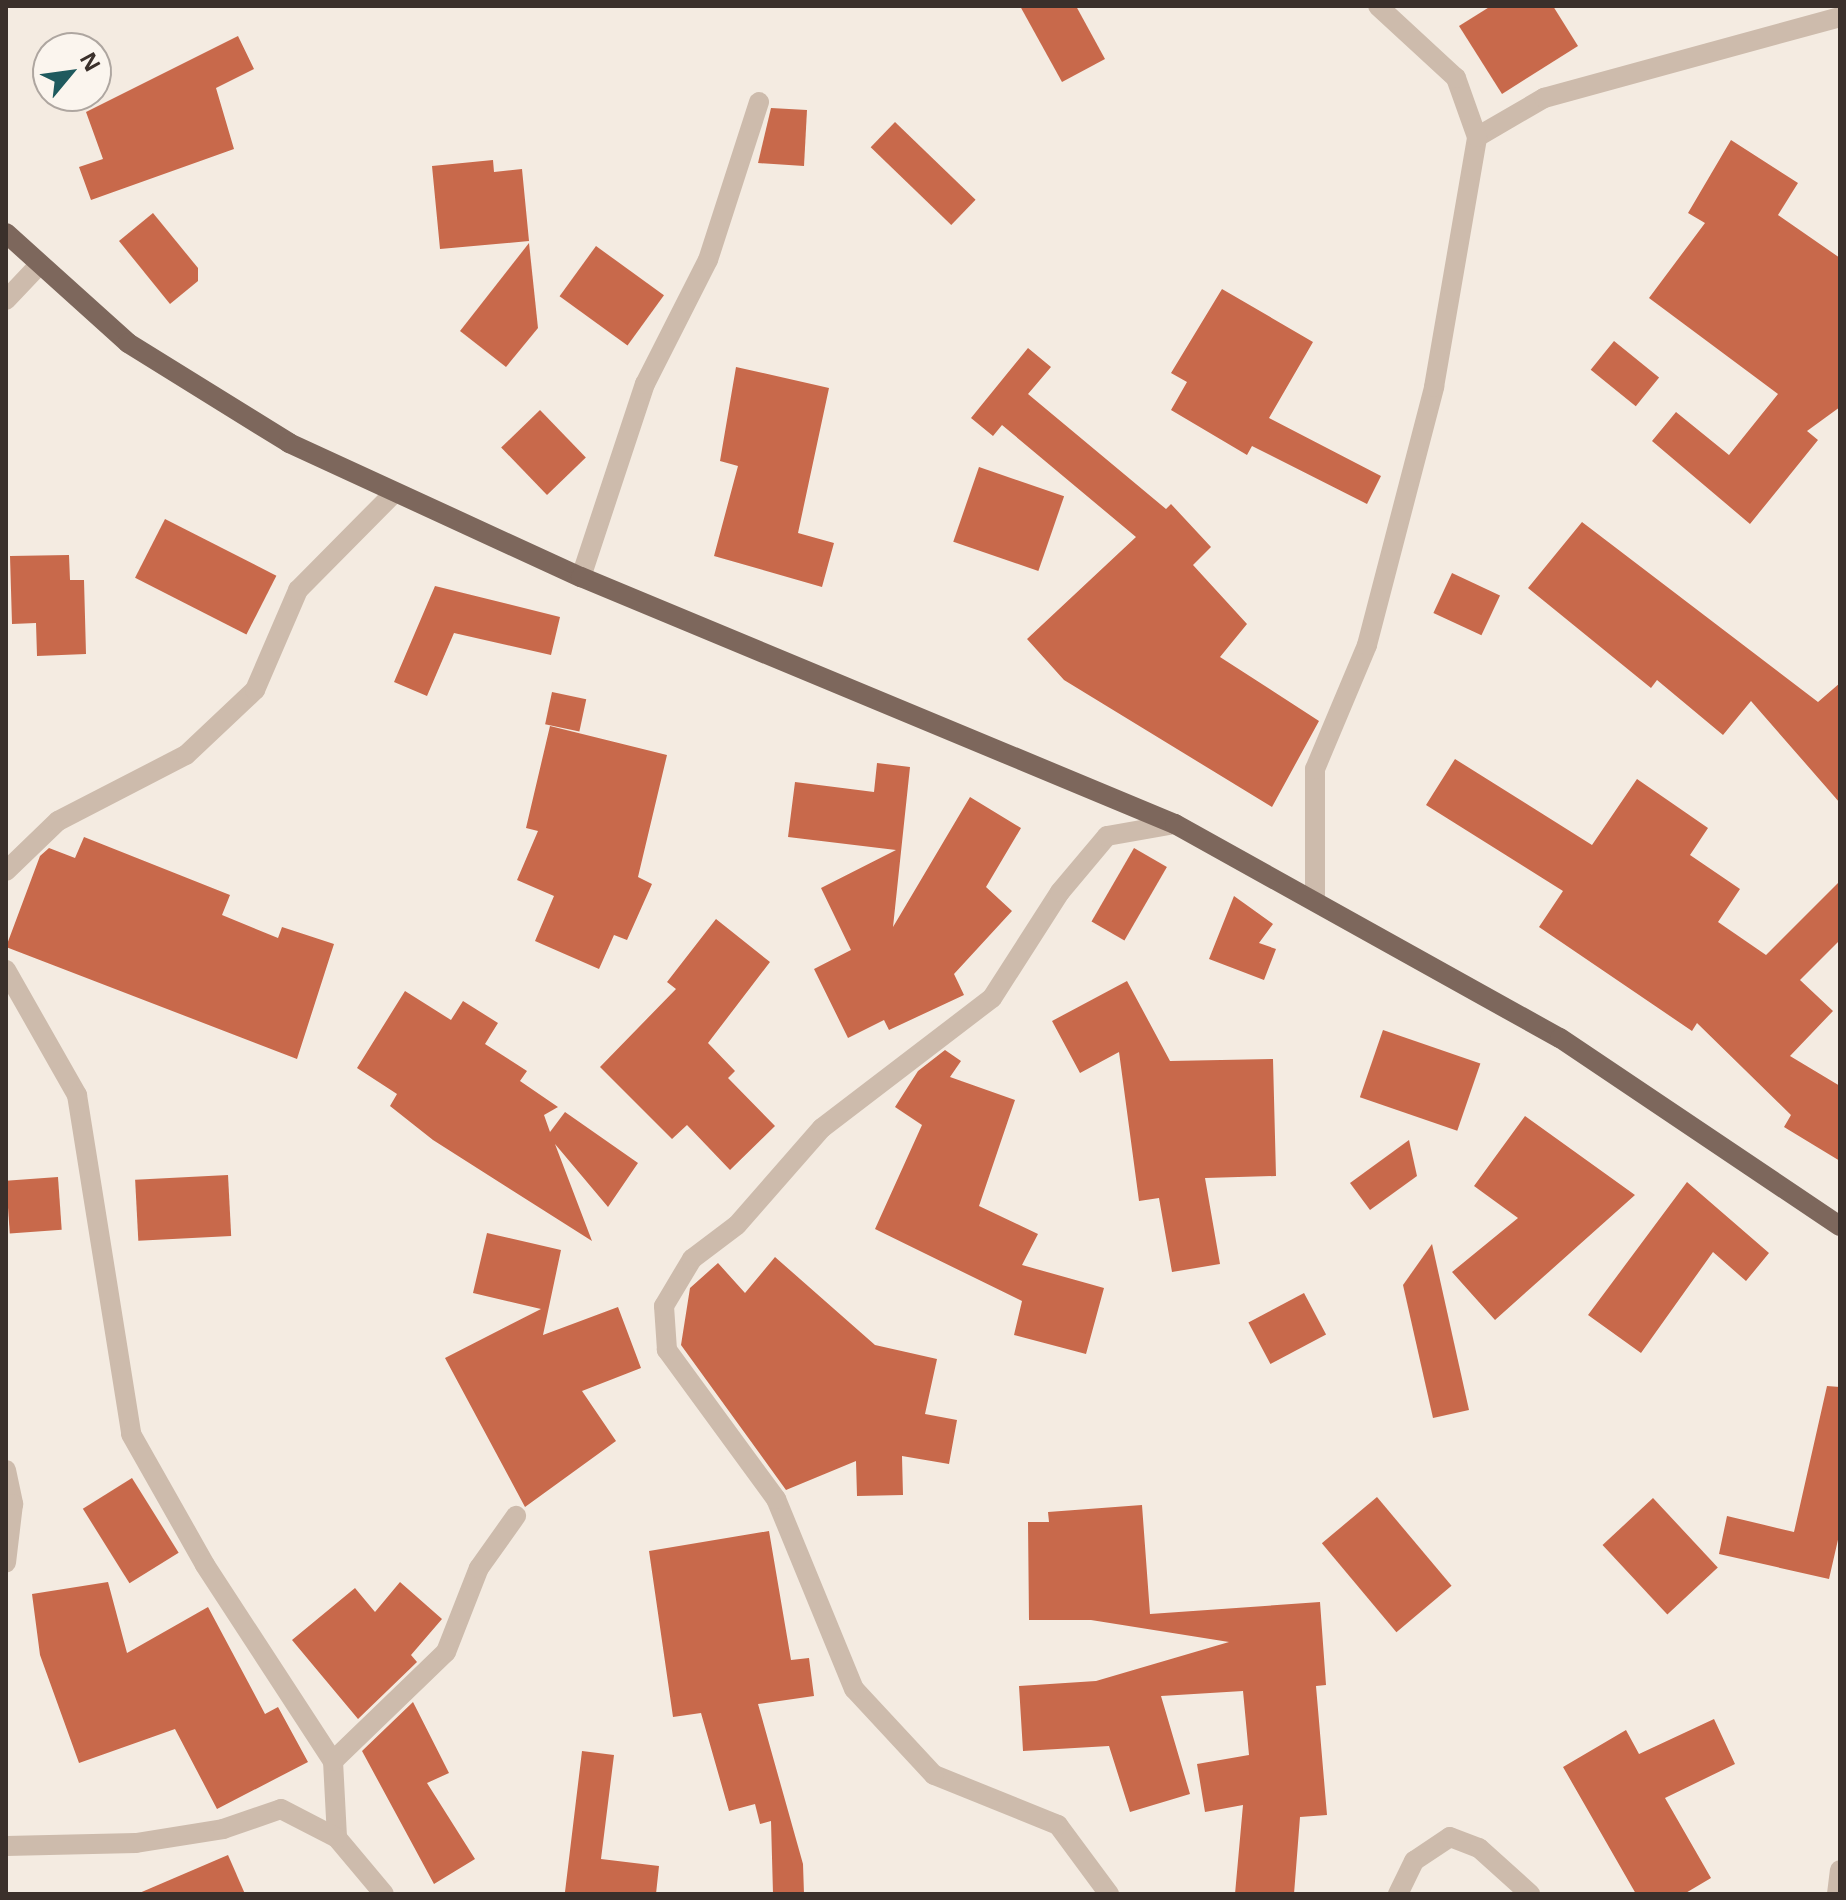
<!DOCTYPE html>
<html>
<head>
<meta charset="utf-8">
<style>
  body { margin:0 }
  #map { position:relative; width:1846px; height:1900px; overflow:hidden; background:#f4ebe1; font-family:"Noto Sans",sans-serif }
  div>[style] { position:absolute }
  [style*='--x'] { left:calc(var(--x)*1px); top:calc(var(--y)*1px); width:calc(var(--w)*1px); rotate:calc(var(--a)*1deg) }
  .building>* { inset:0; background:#c8694b; transform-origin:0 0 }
  .minor>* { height:20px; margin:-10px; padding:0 10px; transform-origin:10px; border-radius:10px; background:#cdbbac }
  .major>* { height:20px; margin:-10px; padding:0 10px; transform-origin:10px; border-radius:10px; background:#7d675c }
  span { translate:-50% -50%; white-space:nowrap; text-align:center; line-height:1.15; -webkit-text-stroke:8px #fbf5ee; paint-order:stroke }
  .frame { position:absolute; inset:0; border:8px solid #3b302b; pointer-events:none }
  .north { position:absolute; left:32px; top:32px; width:80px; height:80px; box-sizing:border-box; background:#fbf5ee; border:2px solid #aea6a0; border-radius:50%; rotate:61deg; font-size:22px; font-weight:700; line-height:32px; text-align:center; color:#3b302b }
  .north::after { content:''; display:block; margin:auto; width:28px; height:36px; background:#1f5a5e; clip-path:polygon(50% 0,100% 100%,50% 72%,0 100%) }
</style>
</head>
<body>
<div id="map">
  <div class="building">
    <i style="clip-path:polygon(1020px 6px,1076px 6px,1105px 59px,1062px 82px)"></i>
    <i style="clip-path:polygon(1491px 6px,1553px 6px,1578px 46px,1502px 94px,1459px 26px)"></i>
    <i style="clip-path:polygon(238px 36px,254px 69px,216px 88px,234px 149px,91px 200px,79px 167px,103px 159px,86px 112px)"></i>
    <i style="clip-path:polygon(771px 108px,807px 110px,804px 166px,758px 163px)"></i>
    <i style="left:895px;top:122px;width:112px;height:35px;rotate:44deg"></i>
    <i style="clip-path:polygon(1731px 140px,1798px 183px,1778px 215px,1840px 258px,1840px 407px,1807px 431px,1818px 440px,1750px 524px,1652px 441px,1676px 412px,1729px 455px,1778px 394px,1649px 298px,1705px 223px,1688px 213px)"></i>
    <i style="clip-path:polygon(493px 160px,494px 172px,522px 169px,529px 241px,440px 249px,432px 166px)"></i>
    <i style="clip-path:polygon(153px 213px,198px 268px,198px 281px,170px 304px,119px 241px)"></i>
    <i style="clip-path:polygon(529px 243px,538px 328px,506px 367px,460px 331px)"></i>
    <i style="left:596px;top:246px;width:84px;height:62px;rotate:36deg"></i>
    <i style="clip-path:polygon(1222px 289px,1313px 342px,1269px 418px,1381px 476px,1367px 504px,1252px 446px,1247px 455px,1171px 410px,1187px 382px,1171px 373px)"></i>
    <i style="left:1614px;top:341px;width:58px;height:37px;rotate:39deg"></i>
    <i style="clip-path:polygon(1028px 348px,1051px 367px,1028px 394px,1166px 509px,1171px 504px,1211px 547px,1193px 565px,1247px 624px,1220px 657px,1319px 721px,1272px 807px,1064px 680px,1027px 639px,1136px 537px,1002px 425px,993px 436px,971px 418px)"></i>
    <i style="clip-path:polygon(736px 367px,829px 388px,798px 533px,834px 543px,822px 587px,714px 556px,738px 466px,720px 461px)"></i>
    <i style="left:540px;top:410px;width:66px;height:54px;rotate:46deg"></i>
    <i style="left:979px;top:467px;width:90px;height:79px;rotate:19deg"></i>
    <i style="left:165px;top:519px;width:125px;height:66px;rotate:27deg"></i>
    <i style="clip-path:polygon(1582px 522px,1818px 702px,1840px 683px,1840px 803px,1751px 701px,1723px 735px,1657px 680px,1651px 688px,1528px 588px)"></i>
    <i style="clip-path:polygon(69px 555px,70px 580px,84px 580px,86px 654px,37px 656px,36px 623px,12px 624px,10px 556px)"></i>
    <i style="left:1452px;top:573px;width:53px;height:44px;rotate:25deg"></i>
    <i style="clip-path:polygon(435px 586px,560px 617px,551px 655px,454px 633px,427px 696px,394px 682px)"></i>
    <i style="left:552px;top:692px;width:35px;height:33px;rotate:12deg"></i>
    <i style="clip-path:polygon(550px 726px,667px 755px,638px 877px,652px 884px,627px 940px,614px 935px,599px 969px,535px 941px,554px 896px,517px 880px,538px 831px,526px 828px)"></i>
    <i style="clip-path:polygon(1455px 759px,1592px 845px,1637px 779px,1708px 828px,1690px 855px,1740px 889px,1718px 922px,1766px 955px,1840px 881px,1840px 940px,1800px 980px,1833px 1011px,1790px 1056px,1840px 1086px,1840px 1161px,1784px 1127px,1791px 1115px,1697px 1023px,1692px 1031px,1539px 927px,1563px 891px,1426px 805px)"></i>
    <i style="clip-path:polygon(877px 763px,910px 767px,893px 927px,970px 797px,1021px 828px,986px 887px,1012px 911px,954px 974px,964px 995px,889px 1030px,884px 1020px,848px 1038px,814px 969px,851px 950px,821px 888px,896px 850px,788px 837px,795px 782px,874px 792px)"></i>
    <i style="clip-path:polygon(84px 837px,230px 895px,222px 915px,278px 938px,282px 927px,334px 944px,297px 1059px,6px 947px,40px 856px,49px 848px,75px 858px)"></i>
    <i style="left:1134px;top:848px;width:38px;height:85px;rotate:30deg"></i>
    <i style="clip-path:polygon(1234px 896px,1273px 924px,1259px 943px,1276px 949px,1264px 980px,1209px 959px)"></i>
    <i style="clip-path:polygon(716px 919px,770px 962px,708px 1043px,735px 1071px,728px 1078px,775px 1126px,730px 1170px,687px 1125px,672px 1139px,600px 1067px,676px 989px,667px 982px)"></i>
    <i style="clip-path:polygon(1127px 981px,1170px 1061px,1273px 1059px,1276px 1176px,1205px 1178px,1220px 1264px,1172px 1272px,1159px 1198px,1139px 1201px,1119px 1052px,1080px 1073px,1052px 1021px)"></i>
    <i style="clip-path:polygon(405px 991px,451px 1020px,463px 1001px,498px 1023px,485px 1044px,527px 1071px,520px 1081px,558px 1107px,544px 1115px,550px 1132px,565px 1112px,638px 1163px,608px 1207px,555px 1144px,592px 1241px,433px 1140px,390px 1106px,397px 1094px,357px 1068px)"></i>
    <i style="left:1383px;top:1030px;width:103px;height:71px;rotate:19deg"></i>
    <i style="clip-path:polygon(945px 1050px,961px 1061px,950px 1077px,1015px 1100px,979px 1206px,1038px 1234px,1022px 1265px,1104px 1288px,1086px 1354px,1014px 1335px,1022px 1301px,875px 1229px,922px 1125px,895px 1107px,918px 1071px)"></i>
    <i style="clip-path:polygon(1525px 1116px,1635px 1195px,1495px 1320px,1452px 1272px,1518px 1218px,1474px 1186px)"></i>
    <i style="clip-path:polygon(1409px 1140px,1417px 1176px,1370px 1210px,1350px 1183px)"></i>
    <i style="left:228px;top:1175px;width:61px;height:93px;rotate:87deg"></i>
    <i style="left:58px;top:1177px;width:53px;height:52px;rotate:86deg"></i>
    <i style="clip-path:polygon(1687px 1182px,1769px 1253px,1746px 1281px,1713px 1252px,1641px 1353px,1588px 1315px)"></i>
    <i style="clip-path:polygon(487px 1233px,561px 1250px,543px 1335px,618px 1307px,641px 1368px,582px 1391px,616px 1441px,525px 1507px,445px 1358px,541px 1309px,473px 1293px)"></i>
    <i style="clip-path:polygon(1432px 1244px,1469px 1410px,1433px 1418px,1403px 1285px)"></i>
    <i style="clip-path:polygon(775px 1257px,875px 1345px,937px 1359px,925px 1414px,957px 1420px,949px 1464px,902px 1456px,903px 1495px,857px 1496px,856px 1461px,786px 1490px,681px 1345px,690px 1288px,718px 1263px,745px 1293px)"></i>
    <i style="left:1304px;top:1293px;width:47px;height:63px;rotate:62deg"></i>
    <i style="clip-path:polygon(1827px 1386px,1840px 1387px,1840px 1531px,1829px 1579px,1719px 1554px,1727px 1516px,1794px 1532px)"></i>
    <i style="left:132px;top:1478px;width:88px;height:58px;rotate:58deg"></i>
    <i style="left:1377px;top:1497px;width:116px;height:72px;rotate:50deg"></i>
    <i style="left:1653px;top:1498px;width:95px;height:69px;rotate:47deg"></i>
    <i style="clip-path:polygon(1142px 1505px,1150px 1614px,1320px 1602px,1326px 1685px,1316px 1686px,1327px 1815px,1300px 1817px,1294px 1894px,1235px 1894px,1243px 1805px,1205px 1812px,1197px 1764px,1249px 1755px,1243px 1691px,1161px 1696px,1190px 1794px,1130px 1812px,1109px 1746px,1023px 1751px,1019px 1686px,1096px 1681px,1229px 1642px,1091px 1620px,1029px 1620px,1028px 1522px,1049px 1522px,1048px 1512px)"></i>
    <i style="clip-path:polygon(769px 1531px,791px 1660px,809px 1658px,814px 1696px,758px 1704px,803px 1864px,804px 1894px,773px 1894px,771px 1821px,760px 1824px,755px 1804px,729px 1811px,701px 1713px,673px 1717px,649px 1551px)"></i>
    <i style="clip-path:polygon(108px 1582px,127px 1653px,208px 1607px,265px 1714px,278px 1707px,308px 1762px,217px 1809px,175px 1729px,79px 1763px,40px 1655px,32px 1594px)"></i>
    <i style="clip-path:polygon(400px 1582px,442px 1619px,411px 1655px,417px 1662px,358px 1719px,292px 1640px,355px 1588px,375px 1612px)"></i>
    <i style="clip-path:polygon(413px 1702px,449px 1773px,427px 1783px,475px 1859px,434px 1884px,362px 1751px)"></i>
    <i style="clip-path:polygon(1714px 1719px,1735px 1764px,1665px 1798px,1711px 1878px,1684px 1894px,1636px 1894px,1563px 1767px,1626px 1730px,1639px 1754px)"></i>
    <i style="clip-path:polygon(582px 1751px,614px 1755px,601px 1859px,659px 1866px,656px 1894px,565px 1892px)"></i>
    <i style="clip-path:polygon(228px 1855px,245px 1894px,137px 1894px)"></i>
  </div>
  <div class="minor">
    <i style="--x:1477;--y:137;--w:78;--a:-30.2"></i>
    <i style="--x:1544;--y:98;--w:307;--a:-15.3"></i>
    <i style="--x:6;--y:300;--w:47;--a:-46.7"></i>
    <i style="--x:581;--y:577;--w:203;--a:-71.7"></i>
    <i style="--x:645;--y:384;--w:139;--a:-63.1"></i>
    <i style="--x:708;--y:260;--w:166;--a:-72.1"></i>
    <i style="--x:6;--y:871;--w:72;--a:-43.9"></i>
    <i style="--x:58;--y:821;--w:144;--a:-27.3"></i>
    <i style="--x:186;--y:755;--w:95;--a:-43.3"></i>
    <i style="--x:255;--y:690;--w:109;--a:-66.7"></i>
    <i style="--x:298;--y:590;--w:132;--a:-45.3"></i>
    <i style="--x:1315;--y:896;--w:127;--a:-90"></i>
    <i style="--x:1315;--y:769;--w:134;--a:-67.2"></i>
    <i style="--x:1367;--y:645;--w:267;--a:-75.4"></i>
    <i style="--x:1434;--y:387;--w:254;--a:-80.2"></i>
    <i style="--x:1477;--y:137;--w:63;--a:-109.6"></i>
    <i style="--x:1456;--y:78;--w:106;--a:-137.3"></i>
    <i style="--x:6;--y:970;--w:144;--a:60.4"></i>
    <i style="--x:77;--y:1095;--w:343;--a:80.9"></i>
    <i style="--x:131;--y:1434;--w:150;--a:60.5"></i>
    <i style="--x:205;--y:1565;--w:234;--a:56.9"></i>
    <i style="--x:333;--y:1761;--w:77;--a:87"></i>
    <i style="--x:337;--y:1838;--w:73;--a:50"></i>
    <i style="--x:6;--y:1470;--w:35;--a:78"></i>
    <i style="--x:13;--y:1504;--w:59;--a:96.8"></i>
    <i style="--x:333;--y:1761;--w:157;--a:-44"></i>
    <i style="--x:446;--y:1652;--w:90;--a:-68.6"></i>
    <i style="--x:479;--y:1568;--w:64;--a:-54.6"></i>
    <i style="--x:6;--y:1846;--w:130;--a:-1.3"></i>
    <i style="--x:136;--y:1843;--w:88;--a:-9.1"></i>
    <i style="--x:223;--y:1829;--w:61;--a:-19"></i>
    <i style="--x:281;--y:1809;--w:63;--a:27.4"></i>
    <i style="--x:1109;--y:1894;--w:86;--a:-126.5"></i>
    <i style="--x:1058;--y:1825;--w:134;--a:-158"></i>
    <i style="--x:934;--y:1775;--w:117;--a:-132.9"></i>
    <i style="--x:854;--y:1689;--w:205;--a:-112.3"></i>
    <i style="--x:776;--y:1499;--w:185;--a:-126.2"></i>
    <i style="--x:667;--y:1350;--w:44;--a:-93.9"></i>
    <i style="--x:664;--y:1306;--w:55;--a:-59.2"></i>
    <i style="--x:692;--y:1259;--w:56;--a:-37.1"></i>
    <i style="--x:737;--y:1225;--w:129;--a:-48.8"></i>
    <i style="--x:822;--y:1128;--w:214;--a:-37.4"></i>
    <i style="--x:992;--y:998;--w:126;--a:-57.3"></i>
    <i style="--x:1060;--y:892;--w:73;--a:-50"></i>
    <i style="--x:1107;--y:836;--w:69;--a:-10"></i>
    <i style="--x:1398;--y:1894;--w:37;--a:-64"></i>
    <i style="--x:1414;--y:1861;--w:43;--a:-33.7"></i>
    <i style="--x:1450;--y:1837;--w:31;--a:21"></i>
    <i style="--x:1479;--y:1848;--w:69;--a:42"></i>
    <i style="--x:1837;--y:1894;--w:24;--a:-83"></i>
  </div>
  <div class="major">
    <i style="--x:6;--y:233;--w:164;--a:42"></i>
    <i style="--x:128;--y:343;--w:190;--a:31.8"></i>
    <i style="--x:289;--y:443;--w:321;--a:24.7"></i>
    <i style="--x:581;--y:577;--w:643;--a:22.58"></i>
    <i style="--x:1175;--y:824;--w:440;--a:29.1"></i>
    <i style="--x:1560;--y:1038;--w:337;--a:33.9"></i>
  </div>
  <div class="frame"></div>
  <div class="north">N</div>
</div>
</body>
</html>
